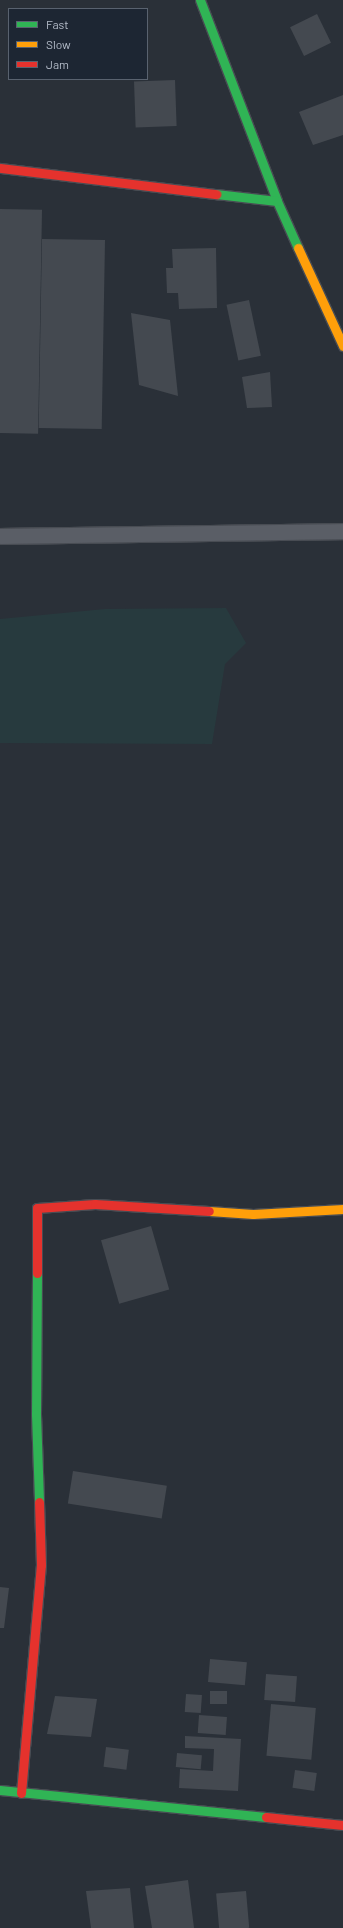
<!DOCTYPE html>
<html>
<head>
<meta charset="utf-8">
<style>
  body { margin:0 }
  #map { position:relative; width:343px; height:1928px; overflow:hidden; background:#2a3038; font-family:Barlow,sans-serif }
  div>[style] { position:absolute }
  [style*='--x'] { left:calc(var(--x)*1px); top:calc(var(--y)*1px); width:calc(var(--w)*1px); rotate:calc(var(--a)*1deg) }
  .green>* { inset:0; background:#273a3e }
  .building>* { inset:0; background:#444950; transform-origin:0 0 }
  .roads { filter:drop-shadow(1px 0 #484c53) drop-shadow(-1px 0 #484c53) drop-shadow(0 1px #484c53) drop-shadow(0 -1px #484c53) }
  .lane>* { height:15px; margin:-7.5px; padding:0 7.5px; transform-origin:7.5px; border-radius:7.5px; background:#5a5e66 }
  .fast>* { height:9px; margin:-4.5px; padding:0 4.5px; transform-origin:4.5px; border-radius:4.5px; background:#30b455 }
  .slow>* { height:9px; margin:-4.5px; padding:0 4.5px; transform-origin:4.5px; border-radius:4.5px; background:#ff9f0a }
  .jam>* { height:9px; margin:-4.5px; padding:0 4.5px; transform-origin:4.5px; border-radius:4.5px; background:#e5322d }
  span { translate:-50% -50%; white-space:nowrap; text-align:center; line-height:1.15; -webkit-text-stroke:3px #1d2633; paint-order:stroke }
  .legend { position:absolute; left:8px; top:8px; width:140px; height:72px; box-sizing:border-box; background:#1d2633; border:1px solid #59626f; margin:0; padding:5px 7px; list-style:none; font-size:12px; color:#b4bcc9 }
  .legend li { display:flex; align-items:center; gap:8px; height:20px }
  .legend b { width:20px; border:1px solid #59626f }
</style>
</head>
<body>
<div id="map">
  <div class="green">
    <i style="clip-path:polygon(226px 608px,246px 643px,225px 664px,212px 744px,0 743px,0 619px,105px 609px)"></i>
  </div>
  <div class="building">
    <i style="left:317px;top:14px;width:32px;height:30px;rotate:64deg"></i>
    <i style="left:175px;top:80px;width:46px;height:41px;rotate:88deg"></i>
    <i style="clip-path:polygon(343px 95px,343px 135px,313px 145px,299px 112px)"></i>
    <i style="left:0;top:209px;width:42px;height:224px;rotate:1deg"></i>
    <i style="left:42px;top:239px;width:63px;height:189px;rotate:1deg"></i>
    <i style="clip-path:polygon(216px 248px,217px 308px,179px 309px,178px 293px,167px 293px,166px 268px,173px 268px,172px 249px)"></i>
    <i style="left:249px;top:300px;width:57px;height:23px;rotate:78deg"></i>
    <i style="clip-path:polygon(131px 313px,170px 320px,178px 396px,139px 385px)"></i>
    <i style="clip-path:polygon(270px 372px,272px 407px,247px 408px,242px 377px)"></i>
    <i style="left:151px;top:1226px;width:66px;height:52px;rotate:74deg"></i>
    <i style="left:73px;top:1471px;width:95px;height:33px;rotate:9deg"></i>
    <i style="clip-path:polygon(0 1587px,9px 1588px,4px 1628px,0 1628px)"></i>
    <i style="left:210px;top:1659px;width:37px;height:23px;rotate:5deg"></i>
    <i style="left:266px;top:1674px;width:31px;height:26px;rotate:4deg"></i>
    <i style="left:210px;top:1691px;width:17px;height:13px"></i>
    <i style="left:186px;top:1694px;width:16px;height:18px;rotate:4deg"></i>
    <i style="clip-path:polygon(55px 1696px,97px 1699px,91px 1737px,47px 1734px)"></i>
    <i style="left:271px;top:1704px;width:45px;height:52px;rotate:5deg"></i>
    <i style="left:199px;top:1715px;width:28px;height:18px;rotate:4deg"></i>
    <i style="clip-path:polygon(185px 1736px,241px 1739px,238px 1791px,179px 1788px,180px 1769px,213px 1771px,214px 1749px,185px 1748px)"></i>
    <i style="left:106px;top:1747px;width:23px;height:20px;rotate:7deg"></i>
    <i style="left:177px;top:1753px;width:25px;height:14px;rotate:5deg"></i>
    <i style="left:295px;top:1770px;width:22px;height:18px;rotate:8deg"></i>
    <i style="clip-path:polygon(188px 1880px,194px 1928px,152px 1928px,145px 1886px)"></i>
    <i style="clip-path:polygon(130px 1888px,134px 1928px,91px 1928px,86px 1891px)"></i>
    <i style="left:246px;top:1891px;width:37px;height:30px;rotate:85deg"></i>
  </div>
  <div class="roads">
    <div class="lane">
      <i style="--x:0;--y:536;--w:343;--a:-0.8"></i>
    </div>
    <div class="fast">
      <i style="--x:200;--y:0;--w:215;--a:69"></i>
      <i style="--x:277;--y:201;--w:51;--a:65.9"></i>
      <i style="--x:216;--y:194;--w:61;--a:6.5"></i>
      <i style="--x:37;--y:1273;--w:141;--a:90.4"></i>
      <i style="--x:36;--y:1414;--w:88;--a:88"></i>
      <i style="--x:0;--y:1790;--w:267;--a:5.8"></i>
    </div>
    <div class="slow">
      <i style="--x:298;--y:248;--w:108;--a:65.3"></i>
      <i style="--x:209;--y:1211;--w:44;--a:3.9"></i>
      <i style="--x:253;--y:1214;--w:90;--a:-3.2"></i>
    </div>
    <div class="jam">
      <i style="--x:0;--y:168;--w:218;--a:6.9"></i>
      <i style="--x:37;--y:1273;--w:65;--a:-90"></i>
      <i style="--x:37;--y:1208;--w:58;--a:-3.9"></i>
      <i style="--x:95;--y:1204;--w:114;--a:3.5"></i>
      <i style="--x:21;--y:1793;--w:229;--a:-85"></i>
      <i style="--x:41;--y:1565;--w:63;--a:-91.8"></i>
      <i style="--x:266;--y:1817;--w:77;--a:5.9"></i>
    </div>
  </div>
  <ul class="legend">
  <li><b style="height:5px;background:#30b455"></b>Fast</li>
  <li><b style="height:5px;background:#ff9f0a"></b>Slow</li>
  <li><b style="height:5px;background:#e5322d"></b>Jam</li>
  </ul>
</div>
</body>
</html>
